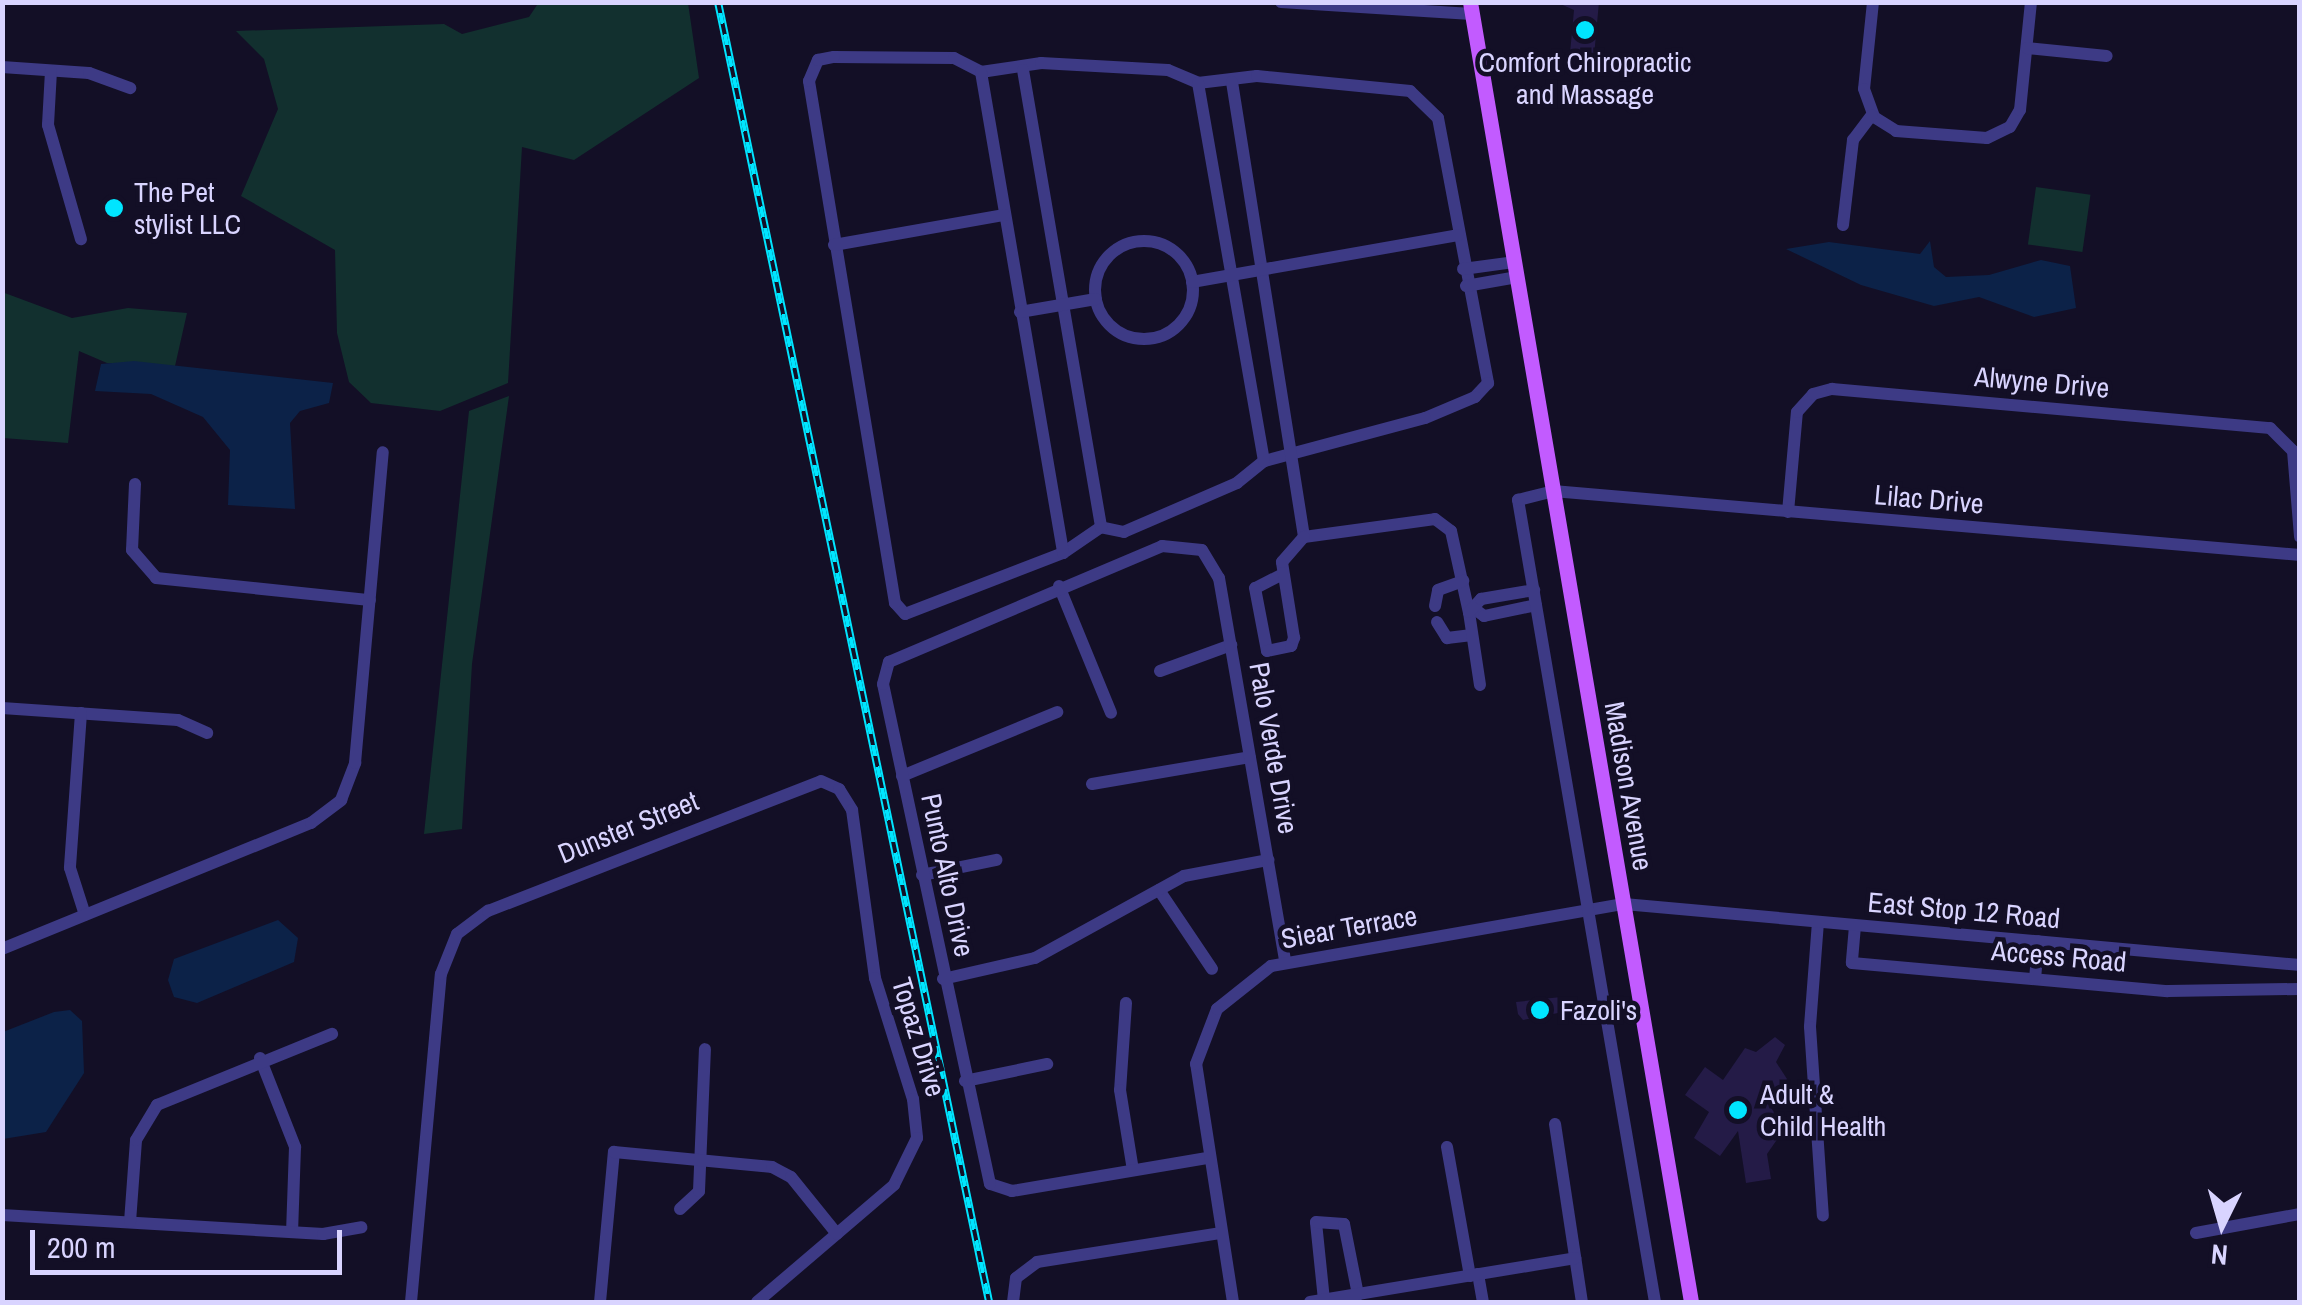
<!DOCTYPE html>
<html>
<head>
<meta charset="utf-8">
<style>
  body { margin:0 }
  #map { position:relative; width:2302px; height:1305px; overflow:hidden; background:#130f26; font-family:"Archivo Narrow",sans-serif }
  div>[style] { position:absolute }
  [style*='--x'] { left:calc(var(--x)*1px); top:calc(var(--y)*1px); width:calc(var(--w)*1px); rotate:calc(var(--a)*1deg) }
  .green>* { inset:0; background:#12302f; transform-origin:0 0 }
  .water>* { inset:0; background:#0c2248 }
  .building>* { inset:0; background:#241b47 }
  .minor>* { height:12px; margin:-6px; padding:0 6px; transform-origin:6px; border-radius:6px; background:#3d3a85 }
  .minor>.ring { margin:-6px; padding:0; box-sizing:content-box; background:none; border:12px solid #3d3a85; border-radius:50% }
  .major>* { height:15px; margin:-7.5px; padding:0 7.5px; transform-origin:7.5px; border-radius:7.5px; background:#c25bff }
  .rail>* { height:8px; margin-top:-4px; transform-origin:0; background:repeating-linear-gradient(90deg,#130f26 0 11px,#00e5ff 0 22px); box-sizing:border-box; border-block:2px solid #00e5ff }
  .dots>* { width:28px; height:28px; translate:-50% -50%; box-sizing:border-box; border:5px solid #130f26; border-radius:50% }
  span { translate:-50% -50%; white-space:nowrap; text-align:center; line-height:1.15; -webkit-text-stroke:9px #130f26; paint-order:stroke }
  .poi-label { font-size:28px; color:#d9d4ff }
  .left { translate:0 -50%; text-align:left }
  .street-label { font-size:28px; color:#d9d4ff }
  .frame { position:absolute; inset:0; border:5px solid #d9d4ff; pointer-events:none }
  .north { position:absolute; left:2172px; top:1175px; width:100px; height:100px; -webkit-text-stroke:8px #130f26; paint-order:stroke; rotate:185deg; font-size:28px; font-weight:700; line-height:40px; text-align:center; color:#d9d4ff }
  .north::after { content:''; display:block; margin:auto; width:35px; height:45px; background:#d9d4ff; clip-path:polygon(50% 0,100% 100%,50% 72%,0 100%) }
  .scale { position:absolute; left:30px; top:1230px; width:312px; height:45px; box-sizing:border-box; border:5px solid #d9d4ff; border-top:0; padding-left:12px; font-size:30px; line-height:35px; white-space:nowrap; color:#d9d4ff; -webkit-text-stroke:8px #130f26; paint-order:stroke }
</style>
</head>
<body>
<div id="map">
  <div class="green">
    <i style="clip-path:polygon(539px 2px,688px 3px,699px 78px,574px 160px,522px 147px,508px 383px,440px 411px,371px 403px,349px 382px,337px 333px,335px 250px,241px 196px,278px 109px,264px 59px,236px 31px,444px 24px,462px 34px,529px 17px)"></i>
    <i style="left:2036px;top:187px;width:55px;height:58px;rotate:8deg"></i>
    <i style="clip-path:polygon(2px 292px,72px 318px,128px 308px,187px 313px,175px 366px,107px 363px,79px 351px,68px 443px,3px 438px)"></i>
    <i style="clip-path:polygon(509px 396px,472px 664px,462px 829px,424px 834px,469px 411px)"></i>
  </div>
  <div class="water">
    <i style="clip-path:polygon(1930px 241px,1934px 267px,1946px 277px,1989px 275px,2041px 260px,2070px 266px,2076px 308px,2034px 317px,1979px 297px,1934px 306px,1861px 285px,1786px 249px,1829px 242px,1920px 254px)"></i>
    <i style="clip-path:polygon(134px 361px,333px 383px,329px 403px,300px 411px,290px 423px,295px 509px,228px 505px,230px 450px,203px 417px,151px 394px,95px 391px,101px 364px)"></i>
    <i style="clip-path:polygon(278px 920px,298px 938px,294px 962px,197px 1003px,174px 997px,168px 980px,174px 959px)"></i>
    <i style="clip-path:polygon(54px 1012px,70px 1010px,82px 1021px,84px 1073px,46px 1132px,3px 1139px,3px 1032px)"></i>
  </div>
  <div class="building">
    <i style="clip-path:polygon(1556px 2px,1599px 2px,1593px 67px,1569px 64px,1574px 10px)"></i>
    <i style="clip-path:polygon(1561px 997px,1563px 1012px,1523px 1020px,1518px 1014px,1516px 1002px)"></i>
    <i style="clip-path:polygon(1775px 1037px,1785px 1045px,1776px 1062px,1787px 1079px,1769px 1105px,1785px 1128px,1767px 1154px,1771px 1179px,1746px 1183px,1738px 1131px,1720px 1156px,1694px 1138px,1709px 1112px,1685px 1095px,1705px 1067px,1723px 1080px,1745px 1048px,1756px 1052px)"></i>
  </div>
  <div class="minor">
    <i style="--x:1281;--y:2;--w:191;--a:3.6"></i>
    <i style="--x:1873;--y:2;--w:87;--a:95.9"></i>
    <i style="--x:1864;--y:89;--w:30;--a:70"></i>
    <i style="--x:1874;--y:117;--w:26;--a:32"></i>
    <i style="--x:1896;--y:131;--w:91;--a:4.4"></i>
    <i style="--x:1987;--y:138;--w:25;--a:-26"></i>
    <i style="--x:2010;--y:127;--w:20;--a:-60"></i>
    <i style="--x:2020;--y:110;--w:109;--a:-84.2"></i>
    <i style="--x:2027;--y:48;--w:80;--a:5.7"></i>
    <i style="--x:834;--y:57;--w:120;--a:0.5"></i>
    <i style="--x:954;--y:58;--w:30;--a:27"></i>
    <i style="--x:981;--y:72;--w:61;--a:-8.5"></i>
    <i style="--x:1041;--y:63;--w:127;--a:3.2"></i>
    <i style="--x:1168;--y:70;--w:33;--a:23"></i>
    <i style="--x:1198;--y:83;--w:59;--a:-6.8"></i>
    <i style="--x:1257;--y:76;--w:154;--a:5.6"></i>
    <i style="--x:1410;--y:91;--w:39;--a:44"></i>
    <i style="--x:1438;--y:118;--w:270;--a:79.3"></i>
    <i style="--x:1488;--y:383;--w:19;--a:133"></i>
    <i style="--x:1475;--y:397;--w:54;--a:157.2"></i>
    <i style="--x:1425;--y:418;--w:167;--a:165"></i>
    <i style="--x:1264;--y:461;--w:35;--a:141"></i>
    <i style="--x:1237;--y:483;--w:123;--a:156.6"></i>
    <i style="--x:1124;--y:532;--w:24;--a:-168"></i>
    <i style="--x:1101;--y:527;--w:46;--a:145.6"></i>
    <i style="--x:1063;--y:553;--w:169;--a:158.9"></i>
    <i style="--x:905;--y:614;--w:15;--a:-132"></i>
    <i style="--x:895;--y:603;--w:529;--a:-99.36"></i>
    <i style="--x:809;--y:81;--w:23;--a:-67"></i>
    <i style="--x:818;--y:60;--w:16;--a:-11"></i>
    <i style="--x:2;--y:67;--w:87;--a:3.9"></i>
    <i style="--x:89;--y:73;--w:44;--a:20.1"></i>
    <i style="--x:1023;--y:70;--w:464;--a:80.3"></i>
    <i style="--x:51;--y:71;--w:54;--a:93.2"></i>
    <i style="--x:48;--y:125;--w:119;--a:73.9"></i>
    <i style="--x:981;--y:72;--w:488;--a:80.3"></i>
    <i style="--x:1232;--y:82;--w:461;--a:81"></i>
    <i style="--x:1304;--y:537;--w:132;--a:-7.8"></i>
    <i style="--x:1435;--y:519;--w:20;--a:37"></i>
    <i style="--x:1451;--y:531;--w:84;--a:77.6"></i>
    <i style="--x:1198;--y:83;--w:384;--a:80.1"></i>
    <i style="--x:1843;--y:225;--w:86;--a:-83.3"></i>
    <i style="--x:1853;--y:140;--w:31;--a:-53"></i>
    <i class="ring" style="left:1095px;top:241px;width:86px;height:86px"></i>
    <i style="--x:834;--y:245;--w:173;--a:-10"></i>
    <i style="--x:1463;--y:269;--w:51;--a:-7.8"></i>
    <i style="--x:1192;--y:282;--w:270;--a:-10"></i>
    <i style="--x:1466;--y:286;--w:52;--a:-10"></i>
    <i style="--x:1020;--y:312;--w:77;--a:-9.7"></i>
    <i style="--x:135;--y:484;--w:66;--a:92.6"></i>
    <i style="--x:132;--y:550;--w:37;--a:49"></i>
    <i style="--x:156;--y:578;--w:215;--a:5.9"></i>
    <i style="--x:1788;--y:512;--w:100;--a:-84.9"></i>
    <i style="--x:1797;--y:412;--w:24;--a:-48"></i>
    <i style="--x:1813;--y:394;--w:20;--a:-15"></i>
    <i style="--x:1832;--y:389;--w:440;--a:5.1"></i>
    <i style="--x:2270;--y:428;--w:33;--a:45"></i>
    <i style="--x:2293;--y:451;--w:86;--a:85.3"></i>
    <i style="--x:1283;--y:574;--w:31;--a:153"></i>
    <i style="--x:1255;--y:588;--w:64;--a:79.2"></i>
    <i style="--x:1267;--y:651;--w:25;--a:-12"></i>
    <i style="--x:1291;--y:646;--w:9;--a:-69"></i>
    <i style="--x:1294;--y:638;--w:77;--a:-99"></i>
    <i style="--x:1282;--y:562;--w:33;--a:-49"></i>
    <i style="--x:1059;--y:586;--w:137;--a:67.7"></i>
    <i style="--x:1435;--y:606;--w:16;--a:-79"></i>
    <i style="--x:1438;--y:590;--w:27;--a:-20"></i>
    <i style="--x:1476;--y:610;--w:10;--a:37"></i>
    <i style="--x:1484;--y:616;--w:53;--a:-11.9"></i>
    <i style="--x:1437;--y:622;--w:19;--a:58"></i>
    <i style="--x:1447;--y:638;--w:25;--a:-7"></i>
    <i style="--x:1160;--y:671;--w:76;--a:-20.1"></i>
    <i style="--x:1480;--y:685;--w:74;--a:-98.6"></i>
    <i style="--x:1469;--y:612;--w:18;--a:-47"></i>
    <i style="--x:1481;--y:599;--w:54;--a:-9.6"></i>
    <i style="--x:2;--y:708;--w:176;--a:3.9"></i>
    <i style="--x:178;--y:720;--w:32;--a:24"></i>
    <i style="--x:81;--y:713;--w:155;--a:94.1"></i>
    <i style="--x:70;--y:868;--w:49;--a:72.3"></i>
    <i style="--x:902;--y:776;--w:168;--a:-22.4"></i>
    <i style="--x:1092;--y:784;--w:160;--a:-9.7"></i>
    <i style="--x:922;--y:875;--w:76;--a:-11.5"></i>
    <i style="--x:1159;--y:890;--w:95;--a:56.1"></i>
    <i style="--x:1818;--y:922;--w:105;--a:94.4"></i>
    <i style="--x:1810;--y:1027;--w:189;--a:86.1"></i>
    <i style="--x:1855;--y:926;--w:37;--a:95"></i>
    <i style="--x:1852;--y:963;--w:317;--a:5.1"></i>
    <i style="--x:2168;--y:991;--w:132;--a:-0.9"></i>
    <i style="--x:2;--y:949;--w:334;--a:-22.2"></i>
    <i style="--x:311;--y:823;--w:38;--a:-37"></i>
    <i style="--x:341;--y:800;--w:40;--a:-69"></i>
    <i style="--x:355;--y:763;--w:312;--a:-84.9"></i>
    <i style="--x:943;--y:979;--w:94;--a:-12.9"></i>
    <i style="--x:1035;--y:958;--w:170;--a:-28.8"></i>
    <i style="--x:1184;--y:876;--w:86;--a:-10.8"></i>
    <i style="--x:2035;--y:979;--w:38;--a:-85"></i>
    <i style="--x:1126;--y:1003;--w:87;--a:93.9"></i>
    <i style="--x:1120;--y:1090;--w:81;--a:80.8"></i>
    <i style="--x:260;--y:1058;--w:96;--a:68.5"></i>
    <i style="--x:295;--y:1147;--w:85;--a:92"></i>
    <i style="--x:965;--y:1081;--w:84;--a:-11.7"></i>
    <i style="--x:1555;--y:1124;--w:180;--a:81.4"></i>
    <i style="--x:1447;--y:1147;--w:131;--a:79.9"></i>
    <i style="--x:1207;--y:1158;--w:198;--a:170.4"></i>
    <i style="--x:1012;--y:1191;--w:23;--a:-162"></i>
    <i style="--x:990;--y:1184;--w:511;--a:-102.08"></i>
    <i style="--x:883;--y:684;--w:23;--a:-75"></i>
    <i style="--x:889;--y:662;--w:297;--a:-23"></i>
    <i style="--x:1162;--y:546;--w:40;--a:5.7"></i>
    <i style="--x:1202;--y:550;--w:33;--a:59"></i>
    <i style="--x:1219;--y:578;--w:390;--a:80.2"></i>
    <i style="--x:680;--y:1209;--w:26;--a:-43"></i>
    <i style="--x:699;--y:1191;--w:142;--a:-87.6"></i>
    <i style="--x:2;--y:1215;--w:322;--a:3.4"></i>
    <i style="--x:323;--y:1234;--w:39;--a:-10"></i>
    <i style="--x:130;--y:1222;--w:82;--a:-85.8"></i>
    <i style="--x:136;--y:1140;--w:41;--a:-59"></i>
    <i style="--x:157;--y:1105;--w:189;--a:-22.1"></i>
    <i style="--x:2196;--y:1233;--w:106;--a:-10.4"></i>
    <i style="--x:1478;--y:1274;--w:28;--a:80"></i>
    <i style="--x:1324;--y:1300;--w:78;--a:-95.9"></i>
    <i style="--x:1316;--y:1222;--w:28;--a:4"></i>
    <i style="--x:1344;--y:1224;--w:72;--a:78.8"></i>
    <i style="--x:411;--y:1302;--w:329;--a:-84.8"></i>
    <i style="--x:441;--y:974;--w:43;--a:-68.2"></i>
    <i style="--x:457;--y:934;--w:39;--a:-37"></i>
    <i style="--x:488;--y:911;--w:357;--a:-21.3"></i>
    <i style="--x:821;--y:781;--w:20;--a:24"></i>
    <i style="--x:839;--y:789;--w:25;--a:58"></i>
    <i style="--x:852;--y:810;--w:170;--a:82.2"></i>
    <i style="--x:875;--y:978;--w:127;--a:72.6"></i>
    <i style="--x:913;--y:1099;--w:39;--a:84"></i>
    <i style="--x:917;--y:1138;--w:52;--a:116.1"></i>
    <i style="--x:894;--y:1185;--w:180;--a:139.5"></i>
    <i style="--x:600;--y:1302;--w:151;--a:-84.7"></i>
    <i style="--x:614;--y:1152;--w:159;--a:5.4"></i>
    <i style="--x:772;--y:1167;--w:21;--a:28"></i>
    <i style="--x:791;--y:1177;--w:73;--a:51.1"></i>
    <i style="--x:1013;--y:1302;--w:24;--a:-83"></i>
    <i style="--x:1016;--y:1278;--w:26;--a:-37"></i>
    <i style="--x:1037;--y:1262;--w:185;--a:-9"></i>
    <i style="--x:1233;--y:1302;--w:241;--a:-98.8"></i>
    <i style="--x:1196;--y:1064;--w:59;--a:-69.1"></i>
    <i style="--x:1217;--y:1009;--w:69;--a:-38.5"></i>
    <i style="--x:1271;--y:966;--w:358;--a:-10"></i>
    <i style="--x:1624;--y:904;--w:679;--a:5.16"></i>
    <i style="--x:1310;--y:1302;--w:269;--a:-9.4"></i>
    <i style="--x:1655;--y:1302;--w:814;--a:-99.69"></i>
    <i style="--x:1518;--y:500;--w:36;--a:-14"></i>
    <i style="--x:1553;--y:491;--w:750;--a:4.9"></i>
  </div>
  <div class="major">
    <i style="--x:1470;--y:2;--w:1319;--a:80.35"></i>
  </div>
  <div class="rail">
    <i style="--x:718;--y:2;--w:1328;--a:78.22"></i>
  </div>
  <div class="dots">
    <i style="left:1585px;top:30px;background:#00e5ff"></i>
    <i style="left:114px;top:208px;background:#00e5ff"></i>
    <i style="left:1540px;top:1010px;background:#00e5ff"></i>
    <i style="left:1738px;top:1110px;background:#00e5ff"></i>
  </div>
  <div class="poi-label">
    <span style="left:1585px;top:78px">Comfort Chiropractic<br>and Massage</span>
    <span class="left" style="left:134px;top:208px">The Pet<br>stylist LLC</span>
    <span class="left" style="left:1560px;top:1010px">Fazoli's</span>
    <span class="left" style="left:1760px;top:1110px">Adult &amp;<br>Child Health</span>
  </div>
  <div class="street-label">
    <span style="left:2042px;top:382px;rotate:5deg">Alwyne Drive</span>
    <span style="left:1929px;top:499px;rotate:5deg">Lilac Drive</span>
    <span style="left:1274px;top:748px;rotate:80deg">Palo Verde Drive</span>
    <span style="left:1629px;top:786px;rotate:80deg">Madison Avenue</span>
    <span style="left:628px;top:827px;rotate:-22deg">Dunster Street</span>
    <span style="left:948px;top:875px;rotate:78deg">Punto Alto Drive</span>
    <span style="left:1964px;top:910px;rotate:5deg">East Stop 12 Road</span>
    <span style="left:1349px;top:927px;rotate:-10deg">Siear Terrace</span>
    <span style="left:2059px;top:956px;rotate:5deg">Access Road</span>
    <span style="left:919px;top:1037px;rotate:73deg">Topaz Drive</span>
  </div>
  <div class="frame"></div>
  <div class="north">N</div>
  <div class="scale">200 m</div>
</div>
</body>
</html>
